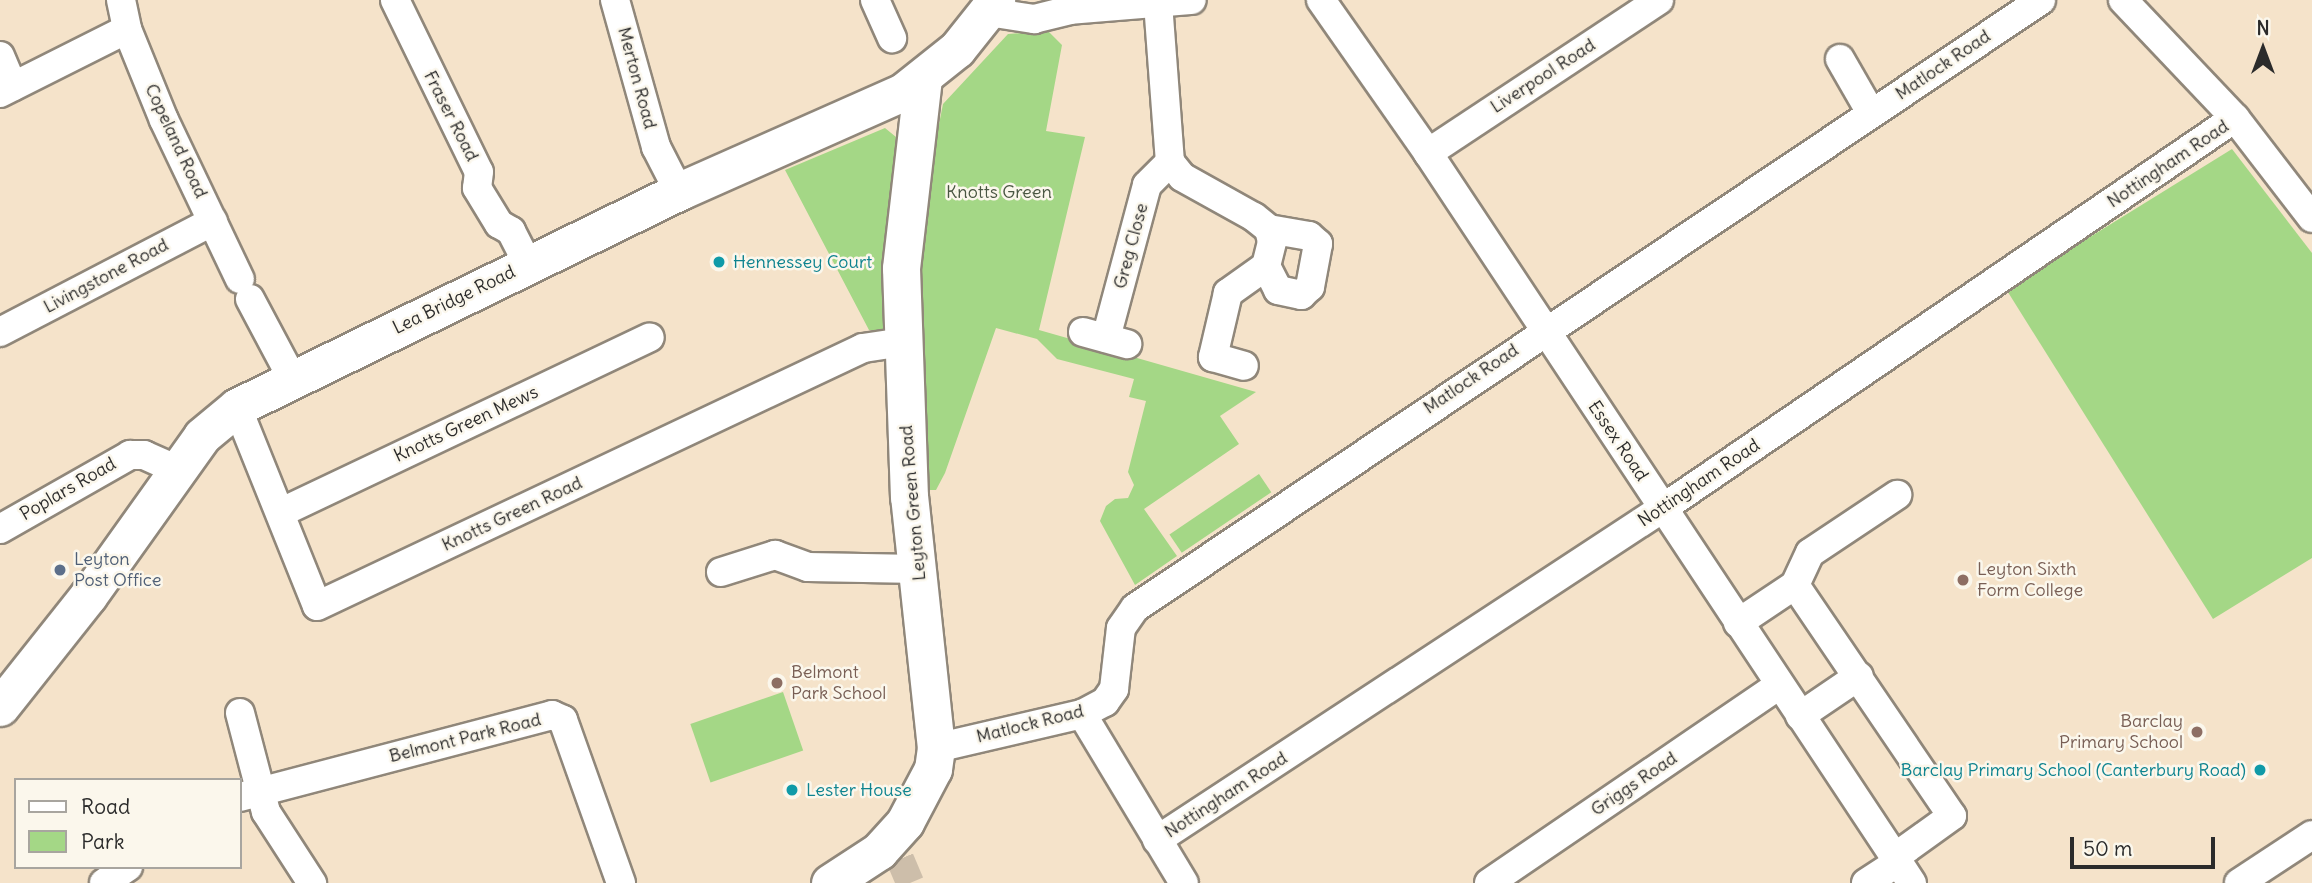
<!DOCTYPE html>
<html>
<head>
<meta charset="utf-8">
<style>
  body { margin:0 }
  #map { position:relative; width:2312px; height:883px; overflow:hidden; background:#f5e3ca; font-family:Delius,sans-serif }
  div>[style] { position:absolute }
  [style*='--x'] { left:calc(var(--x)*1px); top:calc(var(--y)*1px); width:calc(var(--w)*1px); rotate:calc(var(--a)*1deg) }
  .green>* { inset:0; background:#a4d786; transform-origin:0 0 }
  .minor-tunnel>* { height:28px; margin-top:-14px; transform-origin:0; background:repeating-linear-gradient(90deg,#cdbeaa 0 28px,transparent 0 42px) }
  .roads { filter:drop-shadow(2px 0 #90877a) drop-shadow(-2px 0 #90877a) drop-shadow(0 2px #90877a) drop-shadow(0 -2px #90877a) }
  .minor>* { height:28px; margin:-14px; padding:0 14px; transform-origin:14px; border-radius:14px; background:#fff }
  .major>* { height:37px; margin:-18.5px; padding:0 18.5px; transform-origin:18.5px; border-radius:18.5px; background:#fff }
  .dots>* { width:19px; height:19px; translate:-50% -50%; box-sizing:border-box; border:4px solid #fbf7ec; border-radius:50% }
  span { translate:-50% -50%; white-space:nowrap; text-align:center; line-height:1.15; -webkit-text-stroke:5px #fbf7ec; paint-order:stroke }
  .street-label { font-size:18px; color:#2b2b2b }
  .park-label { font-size:18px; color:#495642 }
  .culture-label { font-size:18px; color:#0d838f }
  .left { translate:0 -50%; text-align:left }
  .right { translate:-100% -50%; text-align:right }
  .service-label { font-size:18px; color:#4e5e75 }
  .education-label { font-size:18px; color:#785e54 }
  .legend { position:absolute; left:14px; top:778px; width:228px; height:91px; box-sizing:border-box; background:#fbf7ec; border:2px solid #a8a59f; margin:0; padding:9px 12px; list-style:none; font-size:21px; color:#2b2b2b }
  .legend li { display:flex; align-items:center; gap:14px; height:35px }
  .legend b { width:35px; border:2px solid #a8a59f }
  .north { position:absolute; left:2228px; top:14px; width:70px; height:70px; -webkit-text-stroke:5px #fbf7ec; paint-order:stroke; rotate:0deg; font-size:19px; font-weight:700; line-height:28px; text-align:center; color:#2b2b2b }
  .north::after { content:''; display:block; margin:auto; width:24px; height:32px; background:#2b2b2b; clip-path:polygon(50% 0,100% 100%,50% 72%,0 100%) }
  .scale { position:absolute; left:2070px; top:837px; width:145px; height:32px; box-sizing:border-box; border:4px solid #2b2b2b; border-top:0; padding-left:9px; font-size:21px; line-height:24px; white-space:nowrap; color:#2b2b2b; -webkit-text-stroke:5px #fbf7ec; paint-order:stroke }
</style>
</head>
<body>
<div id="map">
  <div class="green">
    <i style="clip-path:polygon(1048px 31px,1062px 45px,1046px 131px,1085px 137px,1039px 330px,1256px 392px,1220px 416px,1239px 444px,1144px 509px,1177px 556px,1135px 585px,1100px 521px,1106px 506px,1115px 499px,1128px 498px,1134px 485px,1128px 472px,1146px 401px,1129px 397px,1134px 379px,1057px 359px,1037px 339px,996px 328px,945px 473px,936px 490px,926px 490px,914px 335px,921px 215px,943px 104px,1008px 34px)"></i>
    <i style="clip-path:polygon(885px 128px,896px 137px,888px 225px,888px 332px,869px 330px,785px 170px)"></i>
    <i style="clip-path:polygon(2232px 149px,2312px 253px,2312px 558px,2213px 619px,2006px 289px)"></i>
    <i style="left:1259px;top:474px;width:22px;height:108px;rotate:56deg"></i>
    <i style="left:783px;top:692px;width:62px;height:98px;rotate:71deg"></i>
  </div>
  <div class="minor-tunnel">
    <i style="--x:900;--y:859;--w:26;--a:67"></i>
  </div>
  <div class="roads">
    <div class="minor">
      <i style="--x:121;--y:0;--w:30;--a:78"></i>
      <i style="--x:127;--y:29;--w:98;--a:67.9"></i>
      <i style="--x:164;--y:120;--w:176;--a:64.5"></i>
      <i style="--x:395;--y:0;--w:191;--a:64"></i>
      <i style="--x:479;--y:172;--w:16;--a:97"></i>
      <i style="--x:477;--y:188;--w:42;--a:58.6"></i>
      <i style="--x:499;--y:224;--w:14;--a:30"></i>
      <i style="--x:511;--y:231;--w:37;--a:63"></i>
      <i style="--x:615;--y:0;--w:153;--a:74.4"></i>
      <i style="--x:656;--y:147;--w:51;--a:62.9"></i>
      <i style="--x:875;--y:0;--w:42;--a:65.9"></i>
      <i style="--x:1321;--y:0;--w:187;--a:55"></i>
      <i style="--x:1428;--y:153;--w:876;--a:56.46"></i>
      <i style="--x:2123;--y:0;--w:163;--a:46.5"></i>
      <i style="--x:2235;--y:118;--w:126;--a:52.4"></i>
      <i style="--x:1158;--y:3;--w:159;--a:85.7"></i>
      <i style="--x:1170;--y:162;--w:19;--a:51"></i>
      <i style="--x:1182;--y:177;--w:82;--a:29.1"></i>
      <i style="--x:1254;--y:217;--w:19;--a:39"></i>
      <i style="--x:1269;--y:229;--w:13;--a:77"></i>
      <i style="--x:1272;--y:242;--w:25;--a:104"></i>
      <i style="--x:1266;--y:266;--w:47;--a:144.6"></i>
      <i style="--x:1228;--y:293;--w:66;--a:103.2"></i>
      <i style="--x:1213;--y:357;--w:32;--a:16"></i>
      <i style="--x:988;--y:12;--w:47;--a:8.7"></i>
      <i style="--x:1034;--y:19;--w:37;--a:-14"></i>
      <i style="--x:1070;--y:10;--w:122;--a:-4.7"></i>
      <i style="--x:0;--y:56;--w:33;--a:67"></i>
      <i style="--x:1840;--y:59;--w:62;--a:60.1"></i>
      <i style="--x:0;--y:93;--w:142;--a:-26.7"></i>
      <i style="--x:1428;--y:153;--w:277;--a:-33.5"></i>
      <i style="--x:1266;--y:266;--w:27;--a:63"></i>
      <i style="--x:1278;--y:290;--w:24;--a:12"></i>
      <i style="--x:1301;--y:295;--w:12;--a:-42"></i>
      <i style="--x:1310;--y:287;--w:44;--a:-79.5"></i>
      <i style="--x:1318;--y:244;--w:12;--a:-138"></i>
      <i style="--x:1309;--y:236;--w:41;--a:-170.1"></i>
      <i style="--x:250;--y:299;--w:89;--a:62"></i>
      <i style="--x:0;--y:332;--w:240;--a:-27.5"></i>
      <i style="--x:1083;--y:332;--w:46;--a:15.3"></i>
      <i style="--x:1106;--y:338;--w:158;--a:-75"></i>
      <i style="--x:1147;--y:185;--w:33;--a:-45"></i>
      <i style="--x:237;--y:407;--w:214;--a:68.1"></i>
      <i style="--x:317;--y:606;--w:604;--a:-25.29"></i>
      <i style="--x:863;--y:348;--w:40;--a:-8.5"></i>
      <i style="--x:282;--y:512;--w:407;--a:-25.4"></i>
      <i style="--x:0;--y:529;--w:150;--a:-29.6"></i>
      <i style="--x:130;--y:455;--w:14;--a:0"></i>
      <i style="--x:144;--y:455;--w:36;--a:24"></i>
      <i style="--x:721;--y:572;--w:57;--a:-17.5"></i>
      <i style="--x:775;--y:555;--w:35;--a:20"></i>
      <i style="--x:808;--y:567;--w:111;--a:1"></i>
      <i style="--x:1795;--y:585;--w:279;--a:55.8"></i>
      <i style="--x:1952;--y:816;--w:70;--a:144.3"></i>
      <i style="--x:1738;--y:623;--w:69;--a:-33.7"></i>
      <i style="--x:1795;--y:585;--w:35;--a:-65"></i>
      <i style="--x:1810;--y:553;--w:105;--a:-33.7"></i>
      <i style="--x:240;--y:713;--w:102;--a:75.3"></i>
      <i style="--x:266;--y:812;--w:85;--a:57.1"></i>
      <i style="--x:1082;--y:714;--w:197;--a:58.9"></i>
      <i style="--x:1800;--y:716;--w:71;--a:-34.1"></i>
      <i style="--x:936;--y:748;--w:150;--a:-13.1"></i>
      <i style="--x:1082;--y:714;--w:26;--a:-28"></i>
      <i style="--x:1105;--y:702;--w:16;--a:-55"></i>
      <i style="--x:1114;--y:689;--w:61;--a:-83.5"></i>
      <i style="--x:1121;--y:628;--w:24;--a:-55"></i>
      <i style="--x:1135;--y:608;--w:1091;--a:-33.86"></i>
      <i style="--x:240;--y:797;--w:323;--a:-14.7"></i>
      <i style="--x:552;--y:715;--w:12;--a:24"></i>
      <i style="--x:563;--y:720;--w:173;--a:70.4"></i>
      <i style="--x:1157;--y:840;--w:616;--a:-33.28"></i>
      <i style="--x:1672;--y:502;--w:681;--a:-34.3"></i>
      <i style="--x:104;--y:883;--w:29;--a:-34"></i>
      <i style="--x:1489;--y:883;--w:351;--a:-34.3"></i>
      <i style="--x:1866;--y:883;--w:38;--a:-33"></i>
      <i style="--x:2239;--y:883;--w:87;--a:-33.3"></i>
    </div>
    <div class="major">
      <i style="--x:0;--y:707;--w:142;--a:-51.6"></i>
      <i style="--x:88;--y:596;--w:196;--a:-54.5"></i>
      <i style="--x:202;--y:436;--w:45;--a:-39.6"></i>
      <i style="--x:237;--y:407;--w:495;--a:-26"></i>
      <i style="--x:682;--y:190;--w:242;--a:-23.9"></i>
      <i style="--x:903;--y:92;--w:69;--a:-38.5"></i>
      <i style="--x:957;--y:49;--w:63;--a:-51.5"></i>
      <i style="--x:830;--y:883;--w:59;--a:-33.1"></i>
      <i style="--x:879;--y:851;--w:39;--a:-48"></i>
      <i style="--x:905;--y:822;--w:60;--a:-62.2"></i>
      <i style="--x:933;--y:769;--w:21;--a:-82"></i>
      <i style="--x:936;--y:748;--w:252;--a:-96.1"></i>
      <i style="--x:909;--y:497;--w:229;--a:-92"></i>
      <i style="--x:901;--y:268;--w:190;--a:-83.4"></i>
    </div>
  </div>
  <div class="dots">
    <i style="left:719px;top:262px;background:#0f9aa8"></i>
    <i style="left:60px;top:570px;background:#5c6f8a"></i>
    <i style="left:1963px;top:580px;background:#8d6e63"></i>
    <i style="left:777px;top:683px;background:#8d6e63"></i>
    <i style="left:2197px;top:732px;background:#8d6e63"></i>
    <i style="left:2260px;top:770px;background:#0f9aa8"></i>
    <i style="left:792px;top:790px;background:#0f9aa8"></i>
  </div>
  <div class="street-label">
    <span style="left:1943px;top:65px;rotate:-34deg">Matlock Road</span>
    <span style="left:1543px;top:76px;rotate:-33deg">Liverpool Road</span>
    <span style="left:637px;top:78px;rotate:75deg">Merton Road</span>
    <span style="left:451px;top:116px;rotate:63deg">Fraser Road</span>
    <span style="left:176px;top:141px;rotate:65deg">Copeland Road</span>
    <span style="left:2168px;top:164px;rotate:-34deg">Nottingham Road</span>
    <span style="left:1131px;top:246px;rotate:-75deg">Greg Close</span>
    <span style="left:106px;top:276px;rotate:-28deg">Livingstone Road</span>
    <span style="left:454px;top:300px;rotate:-26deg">Lea Bridge Road</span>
    <span style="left:1471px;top:379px;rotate:-34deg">Matlock Road</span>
    <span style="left:466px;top:424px;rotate:-25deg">Knotts Green Mews</span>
    <span style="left:1618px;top:441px;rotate:56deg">Essex Road</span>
    <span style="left:1699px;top:483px;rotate:-34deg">Nottingham Road</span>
    <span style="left:68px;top:489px;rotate:-30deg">Poplars Road</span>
    <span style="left:913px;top:503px;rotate:-95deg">Leyton Green Road</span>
    <span style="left:512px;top:514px;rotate:-25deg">Knotts Green Road</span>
    <span style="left:1030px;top:724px;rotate:-14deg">Matlock Road</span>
    <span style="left:465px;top:738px;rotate:-14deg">Belmont Park Road</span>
    <span style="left:1634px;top:784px;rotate:-34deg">Griggs Road</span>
    <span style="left:1226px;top:795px;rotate:-33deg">Nottingham Road</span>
  </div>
  <div class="park-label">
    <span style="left:999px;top:192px">Knotts Green</span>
  </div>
  <div class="culture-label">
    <span class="left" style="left:733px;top:262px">Hennessey Court</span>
    <span class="right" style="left:2246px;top:770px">Barclay Primary School (Canterbury Road)</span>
    <span class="left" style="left:806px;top:790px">Lester House</span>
  </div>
  <div class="service-label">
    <span class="left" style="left:74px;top:570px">Leyton<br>Post Office</span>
  </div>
  <div class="education-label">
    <span class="left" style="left:1977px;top:580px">Leyton Sixth<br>Form College</span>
    <span class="left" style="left:791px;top:683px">Belmont<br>Park School</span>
    <span class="right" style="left:2183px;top:732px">Barclay<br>Primary School</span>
  </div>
  <ul class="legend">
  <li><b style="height:9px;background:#fff"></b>Road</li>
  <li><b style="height:19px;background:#a4d786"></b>Park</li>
  </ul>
  <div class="north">N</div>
  <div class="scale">50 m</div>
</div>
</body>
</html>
